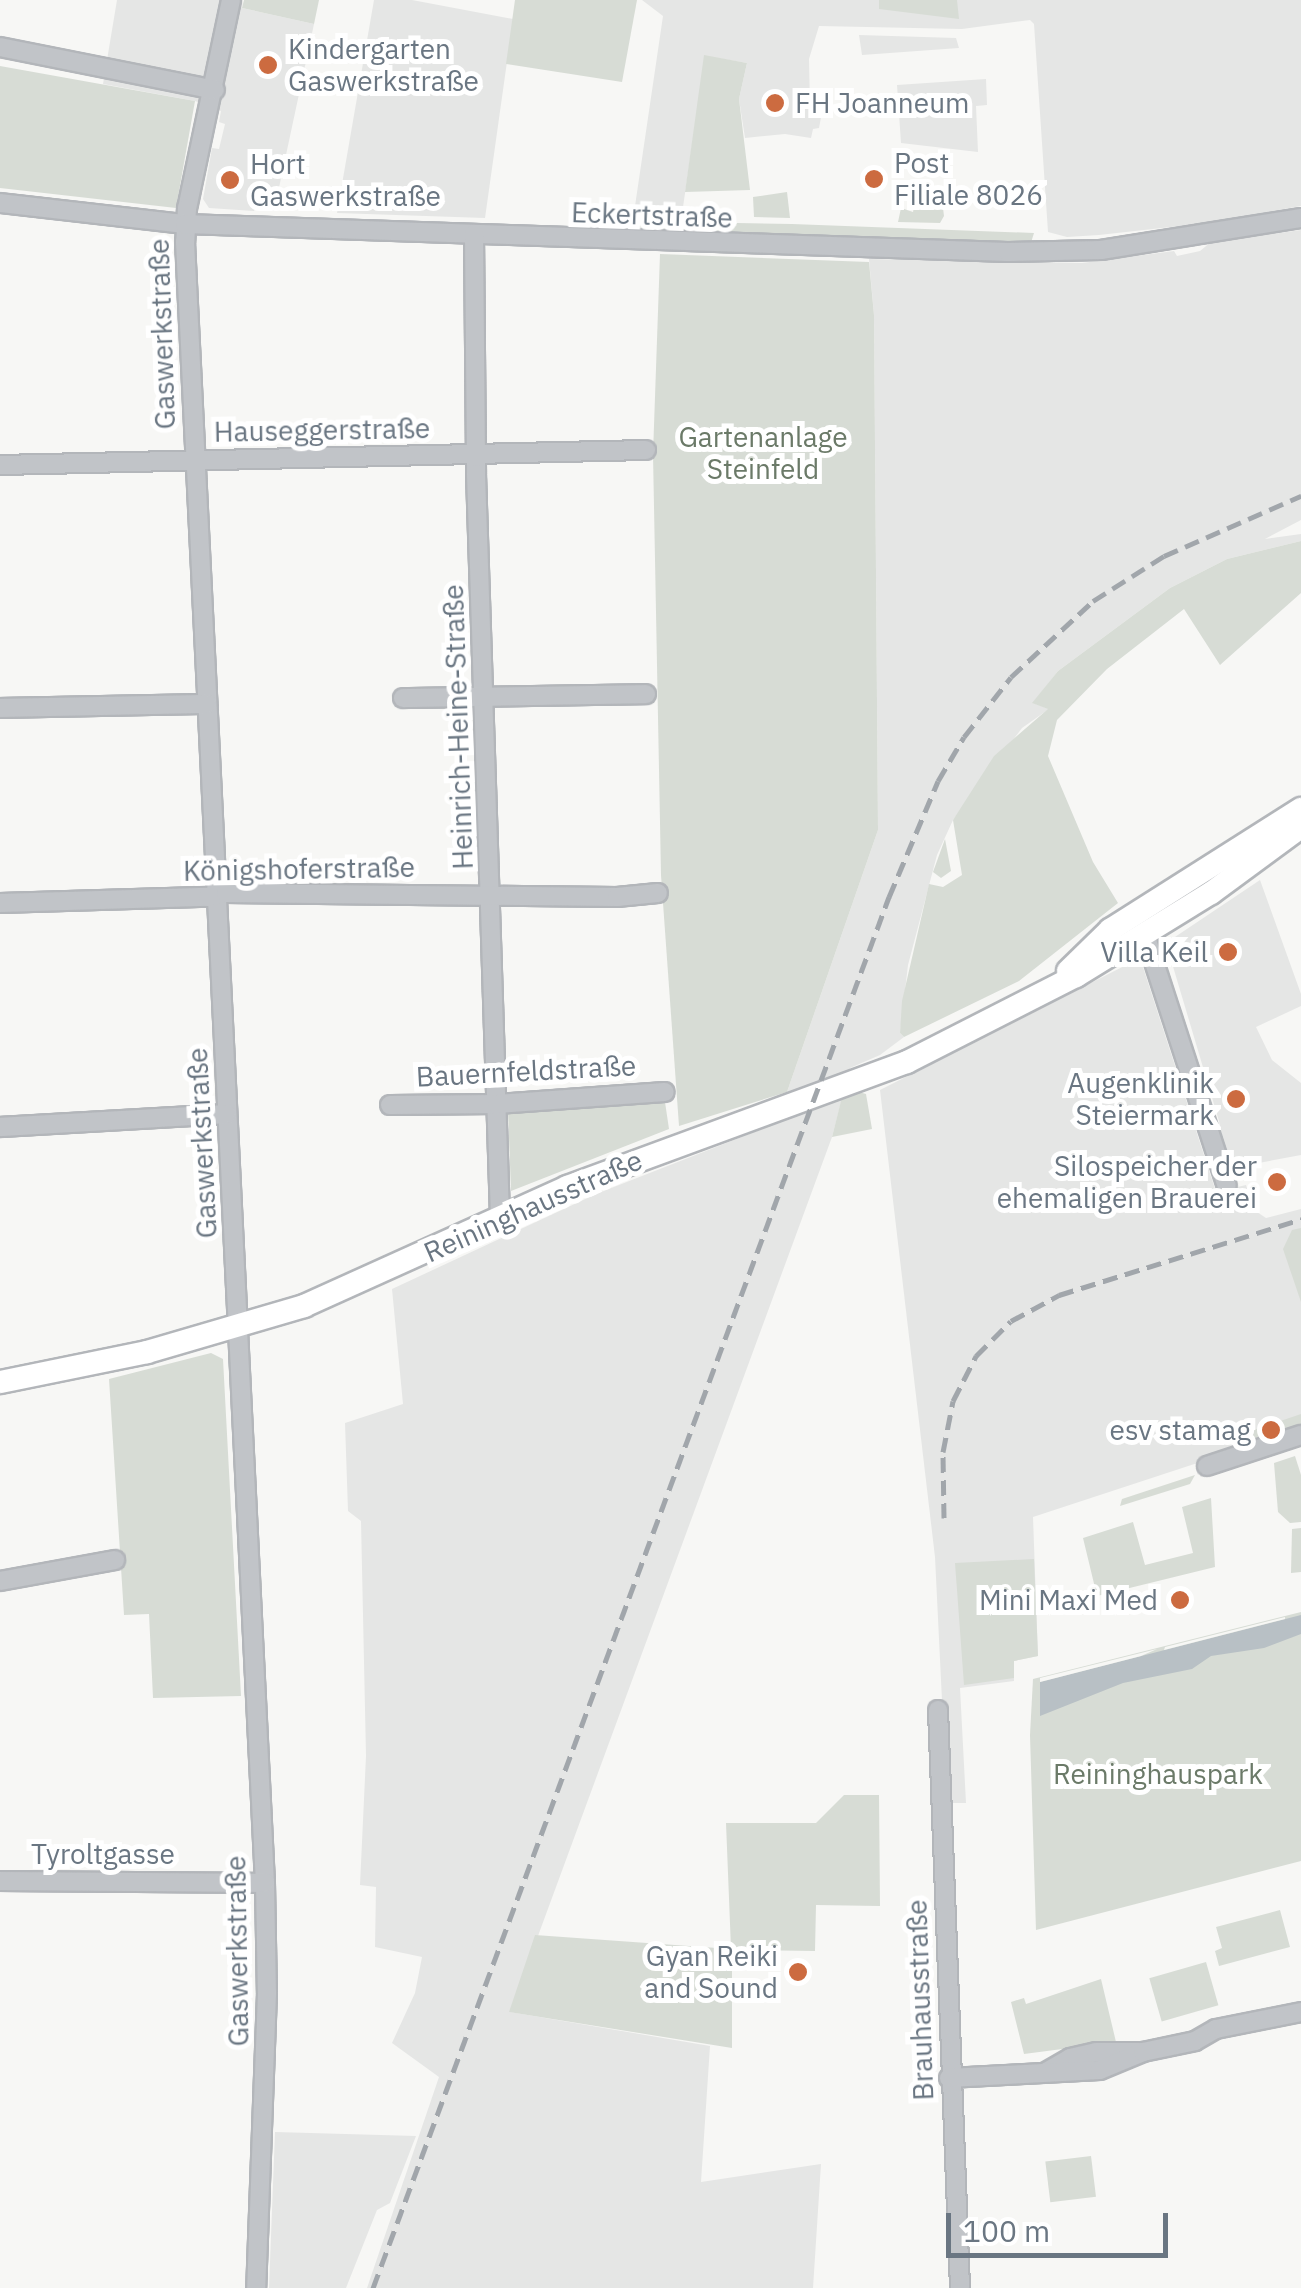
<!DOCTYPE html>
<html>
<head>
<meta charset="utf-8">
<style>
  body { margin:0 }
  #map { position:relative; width:1301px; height:2288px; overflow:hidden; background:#f7f7f5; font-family:"IBM Plex Sans",sans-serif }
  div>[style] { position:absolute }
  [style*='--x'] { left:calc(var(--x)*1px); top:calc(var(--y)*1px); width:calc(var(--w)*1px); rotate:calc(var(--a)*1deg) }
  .built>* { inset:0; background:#e5e6e5 }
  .green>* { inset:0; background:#d7dcd5; transform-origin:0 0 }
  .water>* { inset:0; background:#b8c0c5 }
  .pier>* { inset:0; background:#f7f7f5 }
  .roads { filter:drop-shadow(2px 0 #b3b6ba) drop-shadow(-2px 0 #b3b6ba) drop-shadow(0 2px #b3b6ba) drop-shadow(0 -2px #b3b6ba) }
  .minor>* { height:18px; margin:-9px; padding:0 9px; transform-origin:9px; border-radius:9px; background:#c1c4c8 }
  .major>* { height:22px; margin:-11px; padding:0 11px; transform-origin:11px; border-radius:11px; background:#fff }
  .rail>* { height:5px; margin-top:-2.5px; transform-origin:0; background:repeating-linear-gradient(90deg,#a1a6ab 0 15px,transparent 0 23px) }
  .dots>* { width:28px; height:28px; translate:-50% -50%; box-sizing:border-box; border:5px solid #fff; border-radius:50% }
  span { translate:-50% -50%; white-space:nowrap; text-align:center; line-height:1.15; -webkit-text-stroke:10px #fff; paint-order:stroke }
  .poi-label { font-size:28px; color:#6a7682 }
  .left { translate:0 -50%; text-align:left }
  .right { translate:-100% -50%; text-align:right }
  .street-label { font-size:28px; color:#6a7682 }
  .park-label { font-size:28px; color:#6b7a68 }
  .scale { position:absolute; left:946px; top:2213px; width:222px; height:45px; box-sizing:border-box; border:5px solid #6a7682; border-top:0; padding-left:12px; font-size:30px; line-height:35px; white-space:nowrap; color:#6a7682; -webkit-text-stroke:8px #fff; paint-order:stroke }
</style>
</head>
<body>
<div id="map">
  <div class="built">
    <i style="clip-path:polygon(117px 0,243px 0,242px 8px,314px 24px,274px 211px,256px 206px,254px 211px,209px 208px,203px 199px,212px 148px,219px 149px,225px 124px,219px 122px,221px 111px,195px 101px,103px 84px)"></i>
    <i style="clip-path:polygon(374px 0,412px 0,513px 19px,485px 218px,337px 213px)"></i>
    <i style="clip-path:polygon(642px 0,1301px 0,1301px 206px,1207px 223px,1099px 235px,1067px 237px,1048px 232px,1034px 24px,1030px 20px,962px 29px,819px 26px,809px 59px,810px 107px,823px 107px,819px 128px,813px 129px,811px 138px,785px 134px,745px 138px,739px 99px,747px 63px,705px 56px,683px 207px,635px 206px,663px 16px)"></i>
    <i style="clip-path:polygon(859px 35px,956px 38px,959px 48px,862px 55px)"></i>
    <i style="clip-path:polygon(986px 79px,987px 105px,976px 106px,978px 152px,901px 143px,897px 85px)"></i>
    <i style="clip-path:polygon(1301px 230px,1301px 520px,1265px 539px,1301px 534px,1301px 541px,1227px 559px,1170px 588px,1058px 671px,1033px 703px,1049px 709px,1022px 728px,953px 820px,937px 855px,908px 965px,900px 1033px,904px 1037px,880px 1055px,850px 1068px,832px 1137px,510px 2012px,710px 2046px,701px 2182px,821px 2164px,813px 2288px,367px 2288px,439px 2077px,392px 2043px,415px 1993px,422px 1957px,375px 1947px,376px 1887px,360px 1885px,366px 1756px,361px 1521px,348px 1511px,345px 1423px,403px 1404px,392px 1289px,596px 1194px,795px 1116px,787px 1092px,878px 830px,874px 315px,869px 259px,1082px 263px,1174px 251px,1177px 256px,1200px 251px,1211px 242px)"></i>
    <i style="clip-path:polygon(1260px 880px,1301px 994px,1301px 1006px,1256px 1027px,1272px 1060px,1301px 1083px,1301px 1155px,1227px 1169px,1219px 1121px,1166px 943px)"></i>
    <i style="clip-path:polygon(1140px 958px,1216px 1192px,1246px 1185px,1254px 1210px,1266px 1218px,1301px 1209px,1301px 1429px,1033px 1517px,1038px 1656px,1014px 1661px,1014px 1681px,960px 1688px,966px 1803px,947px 1803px,935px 1557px,880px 1090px)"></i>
    <i style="clip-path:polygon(275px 2132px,416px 2136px,390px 2203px,377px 2210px,346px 2288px,269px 2288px)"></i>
  </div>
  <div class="green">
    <i style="clip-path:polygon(244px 0,319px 0,314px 24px,242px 8px)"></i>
    <i style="clip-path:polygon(515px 0,637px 0,622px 82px,506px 64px)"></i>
    <i style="clip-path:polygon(879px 0,957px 0,959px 19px,879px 9px)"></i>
    <i style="clip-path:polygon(704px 55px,747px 63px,739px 99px,750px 190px,685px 192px)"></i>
    <i style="clip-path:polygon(0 66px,195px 101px,176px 208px,0 188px)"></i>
    <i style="clip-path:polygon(787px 192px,790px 218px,754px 217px,753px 197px)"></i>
    <i style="clip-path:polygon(914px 207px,943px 208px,944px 216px,940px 223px,898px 222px,901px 208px,913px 212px)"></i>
    <i style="clip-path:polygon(627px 221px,792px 224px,1034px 233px,1030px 246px,642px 235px,626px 230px,622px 226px)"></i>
    <i style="clip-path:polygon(660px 254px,869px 262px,874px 315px,878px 830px,787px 1092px,679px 1126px,661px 875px,653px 454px)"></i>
    <i style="clip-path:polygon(1301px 541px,1301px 593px,1220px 665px,1184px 609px,1107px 669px,1057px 720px,1048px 756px,1093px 862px,1118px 903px,1019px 981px,904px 1037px,900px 1033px,902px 1001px,929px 884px,943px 887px,962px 875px,953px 820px,994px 756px,1048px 709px,1032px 703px,1058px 671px,1170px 588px,1227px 559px)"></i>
    <i style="clip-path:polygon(945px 839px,951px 871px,941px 878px,933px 872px)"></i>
    <i style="clip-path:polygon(859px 1092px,866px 1094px,872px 1129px,832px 1137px,842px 1097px)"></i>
    <i style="clip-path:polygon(665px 1102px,669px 1129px,511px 1191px,508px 1111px)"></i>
    <i style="clip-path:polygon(1301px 1228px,1301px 1302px,1283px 1249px,1292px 1230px)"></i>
    <i style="clip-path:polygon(211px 1353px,223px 1359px,241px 1696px,153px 1698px,149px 1614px,124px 1615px,109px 1379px)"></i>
    <i style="clip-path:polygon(1301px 1414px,1301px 1426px,1242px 1448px,1239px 1435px)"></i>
    <i style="clip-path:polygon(1295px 1456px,1301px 1475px,1301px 1522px,1290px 1523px,1278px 1512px,1274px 1463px)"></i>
    <i style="clip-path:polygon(1195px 1475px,1190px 1484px,1120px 1506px,1122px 1499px)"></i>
    <i style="clip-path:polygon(1211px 1498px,1215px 1567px,1097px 1596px,1083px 1538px,1133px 1522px,1145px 1565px,1193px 1553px,1182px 1507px)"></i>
    <i style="clip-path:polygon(1301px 1528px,1301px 1572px,1291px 1573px,1292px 1529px)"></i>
    <i style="clip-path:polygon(1034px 1559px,1038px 1656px,1014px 1661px,1014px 1678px,964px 1685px,955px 1563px)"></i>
    <i style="clip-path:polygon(1301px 1612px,1301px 1861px,1036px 1930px,1030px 1735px,1033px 1679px)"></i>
    <i style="clip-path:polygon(844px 1795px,879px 1795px,880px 1906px,816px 1905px,815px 1951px,732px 1950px,732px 2048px,509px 2012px,535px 1935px,731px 1949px,726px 1823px,816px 1823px)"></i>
    <i style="clip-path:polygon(1280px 1910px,1290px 1947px,1219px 1966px,1215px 1951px,1222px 1948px,1216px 1927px)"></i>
    <i style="left:1206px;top:1962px;width:45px;height:59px;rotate:74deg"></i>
    <i style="clip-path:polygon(1101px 1979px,1116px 2042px,1024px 2054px,1011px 2002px,1024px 1998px,1026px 2004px)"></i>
    <i style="left:1091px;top:2156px;width:41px;height:46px;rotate:83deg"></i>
  </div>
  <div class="water">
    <i style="clip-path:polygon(1301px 1615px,1301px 1634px,1264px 1648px,1211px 1656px,1192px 1669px,1123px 1683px,1040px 1716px,1040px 1682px)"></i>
  </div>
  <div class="pier">
    <i style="clip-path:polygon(1285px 1617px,1285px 1619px,1164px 1650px,1165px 1647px)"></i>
    <i style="clip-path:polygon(1157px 1649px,1141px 1656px,1040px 1682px,1040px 1678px)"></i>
  </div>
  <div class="roads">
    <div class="minor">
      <i style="--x:231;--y:0;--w:213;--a:101.9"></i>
      <i style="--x:187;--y:208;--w:34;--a:93"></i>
      <i style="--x:185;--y:242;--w:1643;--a:87.21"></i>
      <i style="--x:265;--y:1883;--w:110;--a:89"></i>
      <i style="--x:267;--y:1993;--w:295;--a:92.1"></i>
      <i style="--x:0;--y:47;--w:219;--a:11.3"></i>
      <i style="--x:0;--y:203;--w:186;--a:6.5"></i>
      <i style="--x:185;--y:224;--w:823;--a:1.95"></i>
      <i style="--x:1008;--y:252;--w:93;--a:-1.2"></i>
      <i style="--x:1101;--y:250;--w:203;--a:-9.1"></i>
      <i style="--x:474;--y:234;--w:240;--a:89.5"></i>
      <i style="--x:476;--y:474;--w:744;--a:88.15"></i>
      <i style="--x:0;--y:465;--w:646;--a:-1.33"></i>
      <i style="--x:403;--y:698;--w:243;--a:-0.9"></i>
      <i style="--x:0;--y:708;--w:207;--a:-1.1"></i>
      <i style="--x:0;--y:903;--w:208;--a:-1.7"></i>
      <i style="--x:208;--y:897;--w:18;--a:-13"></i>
      <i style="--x:226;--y:893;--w:391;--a:0.6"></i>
      <i style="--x:617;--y:897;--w:41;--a:-5.6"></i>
      <i style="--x:1142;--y:925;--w:274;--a:72"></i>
      <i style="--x:390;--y:1105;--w:107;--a:-0.5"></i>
      <i style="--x:497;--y:1104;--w:168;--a:-4.1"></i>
      <i style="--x:0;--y:1127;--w:227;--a:-3.3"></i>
      <i style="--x:1207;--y:1466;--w:99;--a:-18.3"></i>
      <i style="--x:0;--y:1581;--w:117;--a:-10.3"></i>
      <i style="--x:938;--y:1710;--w:578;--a:87.82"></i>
      <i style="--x:0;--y:1881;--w:265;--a:0.4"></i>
      <i style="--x:1046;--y:2072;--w:28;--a:-30"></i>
      <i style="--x:1070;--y:2058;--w:27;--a:-13"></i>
      <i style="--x:1096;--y:2052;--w:46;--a:0"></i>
      <i style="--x:949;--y:2078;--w:151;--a:-3"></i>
      <i style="--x:1100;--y:2070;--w:47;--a:-22.7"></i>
      <i style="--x:1143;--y:2052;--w:53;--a:-11.9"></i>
      <i style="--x:1195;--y:2041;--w:24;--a:-30"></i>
      <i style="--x:1216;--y:2029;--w:87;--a:-11.3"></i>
    </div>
    <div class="major">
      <i style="--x:1068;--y:971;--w:59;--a:-44.3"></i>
      <i style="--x:1110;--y:930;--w:226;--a:-32.4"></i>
      <i style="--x:0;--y:1382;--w:150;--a:-11.5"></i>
      <i style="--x:147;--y:1352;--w:164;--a:-16.3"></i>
      <i style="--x:304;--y:1306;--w:289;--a:-24.3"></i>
      <i style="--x:567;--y:1187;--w:362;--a:-20.2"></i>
      <i style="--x:907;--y:1062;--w:190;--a:-27"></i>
      <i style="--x:1076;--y:976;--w:158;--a:-31.6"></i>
      <i style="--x:1211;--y:893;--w:112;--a:-36.3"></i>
    </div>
  </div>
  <div class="rail">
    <i style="--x:944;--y:1518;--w:66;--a:-90.9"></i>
    <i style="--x:943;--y:1452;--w:52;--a:-78.9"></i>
    <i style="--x:953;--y:1401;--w:51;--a:-62.9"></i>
    <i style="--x:976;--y:1356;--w:49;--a:-45"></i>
    <i style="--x:1011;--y:1321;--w:55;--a:-28.4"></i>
    <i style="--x:1059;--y:1295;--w:254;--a:-17.4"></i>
    <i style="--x:373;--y:2288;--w:1484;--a:-69.65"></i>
    <i style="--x:889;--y:897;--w:126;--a:-67.1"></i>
    <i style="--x:938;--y:781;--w:51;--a:-59.4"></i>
    <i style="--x:964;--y:737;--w:76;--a:-51.9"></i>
    <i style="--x:1011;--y:677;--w:112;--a:-42.8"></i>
    <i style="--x:1093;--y:601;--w:84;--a:-32.4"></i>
    <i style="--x:1164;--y:556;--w:150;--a:-23.7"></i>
  </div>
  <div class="dots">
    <i style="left:268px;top:65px;background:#cc6b40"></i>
    <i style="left:775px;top:103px;background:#cc6b40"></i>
    <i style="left:874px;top:179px;background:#cc6b40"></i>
    <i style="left:230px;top:180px;background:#cc6b40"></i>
    <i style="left:1228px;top:952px;background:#cc6b40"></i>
    <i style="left:1236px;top:1099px;background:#cc6b40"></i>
    <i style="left:1277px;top:1182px;background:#cc6b40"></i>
    <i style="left:1271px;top:1430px;background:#cc6b40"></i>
    <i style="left:1180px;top:1600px;background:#cc6b40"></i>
    <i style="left:798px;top:1972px;background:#cc6b40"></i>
  </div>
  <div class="poi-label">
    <span class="left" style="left:288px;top:65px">Kindergarten<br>Gaswerkstraße</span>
    <span class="left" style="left:795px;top:103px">FH Joanneum</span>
    <span class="left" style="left:894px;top:179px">Post<br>Filiale 8026</span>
    <span class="left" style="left:250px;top:180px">Hort<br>Gaswerkstraße</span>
    <span class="right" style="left:1208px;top:952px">Villa Keil</span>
    <span class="right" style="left:1214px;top:1099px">Augenklinik<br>Steiermark</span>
    <span class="right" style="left:1257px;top:1182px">Silospeicher der<br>ehemaligen Brauerei</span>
    <span class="right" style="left:1251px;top:1430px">esv stamag</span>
    <span class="right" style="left:1158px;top:1600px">Mini Maxi Med</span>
    <span class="right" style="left:778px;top:1972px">Gyan Reiki<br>and Sound</span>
  </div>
  <div class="street-label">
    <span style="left:652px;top:215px;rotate:2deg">Eckertstraße</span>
    <span style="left:162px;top:334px;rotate:-92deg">Gaswerkstraße</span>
    <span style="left:322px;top:430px;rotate:-1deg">Hauseggerstraße</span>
    <span style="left:458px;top:727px;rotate:-92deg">Heinrich-Heine-Straße</span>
    <span style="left:299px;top:869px;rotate:-1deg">Königshoferstraße</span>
    <span style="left:526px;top:1071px;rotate:-3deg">Bauernfeldstraße</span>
    <span style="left:202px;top:1143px;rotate:-93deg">Gaswerkstraße</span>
    <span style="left:533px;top:1206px;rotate:-24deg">Reininghausstraße</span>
    <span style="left:103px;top:1854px">Tyroltgasse</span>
    <span style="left:237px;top:1951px;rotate:-91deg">Gaswerkstraße</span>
    <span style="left:920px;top:2000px;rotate:-92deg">Brauhausstraße</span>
  </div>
  <div class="park-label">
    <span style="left:763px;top:453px">Gartenanlage<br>Steinfeld</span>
    <span style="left:1158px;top:1774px">Reininghauspark</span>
  </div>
  <div class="scale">100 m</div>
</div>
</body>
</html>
